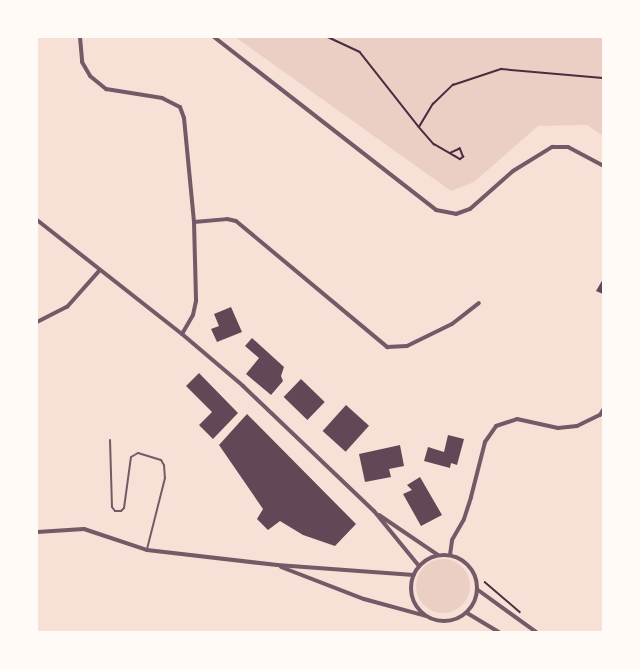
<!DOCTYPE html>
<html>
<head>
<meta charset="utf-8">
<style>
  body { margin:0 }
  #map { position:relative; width:640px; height:669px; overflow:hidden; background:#f7e1d7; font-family:"Golos Text",sans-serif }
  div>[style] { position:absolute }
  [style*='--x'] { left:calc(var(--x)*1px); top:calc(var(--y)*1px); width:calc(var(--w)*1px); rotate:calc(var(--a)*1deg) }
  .green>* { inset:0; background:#ebcfc5 }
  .round { border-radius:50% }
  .building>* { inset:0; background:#644757; transform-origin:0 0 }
  .path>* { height:1.5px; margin:-0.75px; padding:0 0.75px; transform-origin:0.75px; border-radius:0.75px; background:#4a2c40 }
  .service>* { height:2px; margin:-1px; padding:0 1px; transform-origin:1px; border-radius:1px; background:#755966 }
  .minor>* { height:4px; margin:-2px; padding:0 2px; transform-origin:2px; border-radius:2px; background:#755966 }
  .minor>.ring { margin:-2px; padding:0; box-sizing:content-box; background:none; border:4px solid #755966; border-radius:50% }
  span { translate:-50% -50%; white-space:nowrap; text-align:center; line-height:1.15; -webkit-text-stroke:3px #fffaf5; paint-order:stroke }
  .frame { position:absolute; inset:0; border:38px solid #fffaf5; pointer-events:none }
</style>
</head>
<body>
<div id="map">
  <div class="green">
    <i style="clip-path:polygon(235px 37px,603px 37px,603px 136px,587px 125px,538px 126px,474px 182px,451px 191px)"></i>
    <i class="round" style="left:416px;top:559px;width:54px;height:54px"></i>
  </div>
  <div class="building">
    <i style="clip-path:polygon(603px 279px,603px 294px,596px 291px)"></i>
    <i style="clip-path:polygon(231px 307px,242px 332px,217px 342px,211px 329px,219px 326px,214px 314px)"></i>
    <i style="clip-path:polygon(252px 338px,284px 367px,281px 376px,283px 381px,271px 395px,246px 374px,259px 358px,245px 346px)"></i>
    <i style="clip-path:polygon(199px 373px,238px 413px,213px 439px,199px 425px,212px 412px,186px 386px)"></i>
    <i style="left:301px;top:379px;width:33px;height:25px;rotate:44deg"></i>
    <i style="left:346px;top:405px;width:31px;height:35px;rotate:42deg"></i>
    <i style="clip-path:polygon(247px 414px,356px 524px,335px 546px,303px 535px,280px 521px,268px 530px,257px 519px,263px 509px,219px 445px)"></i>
    <i style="clip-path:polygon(448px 435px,464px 439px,457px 465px,451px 463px,450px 468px,424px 461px,428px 447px,444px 452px)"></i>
    <i style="clip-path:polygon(400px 445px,404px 466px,389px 469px,391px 477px,365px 482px,359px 454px)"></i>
    <i style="clip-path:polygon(420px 477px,442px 515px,421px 526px,403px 494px,412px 490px,407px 485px)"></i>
  </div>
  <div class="path">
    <i style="--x:328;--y:37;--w:35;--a:25"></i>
    <i style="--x:360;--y:52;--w:95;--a:51.8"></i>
    <i style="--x:419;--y:127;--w:27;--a:-59"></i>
    <i style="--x:433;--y:104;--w:28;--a:-44"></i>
    <i style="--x:453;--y:85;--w:51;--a:-18.4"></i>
    <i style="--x:501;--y:69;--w:102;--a:5"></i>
    <i style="--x:419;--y:127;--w:23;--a:49"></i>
    <i style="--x:434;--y:144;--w:24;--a:30"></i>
    <i style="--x:455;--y:156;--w:6;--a:31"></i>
    <i style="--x:460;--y:159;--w:4;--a:-34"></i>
    <i style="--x:463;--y:157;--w:9;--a:-111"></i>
    <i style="--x:460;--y:149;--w:10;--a:156"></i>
    <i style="--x:485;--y:582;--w:46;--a:40.6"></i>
  </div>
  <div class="service">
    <i style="--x:110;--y:440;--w:67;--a:88.3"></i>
    <i style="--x:112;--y:507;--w:5;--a:53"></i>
    <i style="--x:115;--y:511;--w:6;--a:0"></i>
    <i style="--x:121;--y:511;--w:4;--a:-45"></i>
    <i style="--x:124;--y:508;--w:51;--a:-82.2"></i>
    <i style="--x:131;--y:457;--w:8;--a:-30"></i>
    <i style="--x:138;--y:453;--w:24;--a:17"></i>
    <i style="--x:161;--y:460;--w:6;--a:59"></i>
    <i style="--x:164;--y:465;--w:13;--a:86"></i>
    <i style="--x:165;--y:478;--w:73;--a:104.2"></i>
  </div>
  <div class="minor">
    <i style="--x:80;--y:37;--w:25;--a:85"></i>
    <i style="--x:82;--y:62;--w:16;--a:60"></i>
    <i style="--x:90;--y:76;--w:21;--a:39"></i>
    <i style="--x:106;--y:89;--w:57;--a:9.1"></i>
    <i style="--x:162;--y:98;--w:20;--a:27"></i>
    <i style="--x:180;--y:107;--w:12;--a:70"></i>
    <i style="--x:184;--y:118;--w:104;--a:84.5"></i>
    <i style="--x:194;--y:222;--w:79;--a:88.5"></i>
    <i style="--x:196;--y:301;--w:14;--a:102"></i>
    <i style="--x:193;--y:315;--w:22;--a:120"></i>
    <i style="--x:214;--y:37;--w:281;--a:37.9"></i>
    <i style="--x:436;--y:210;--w:20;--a:11"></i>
    <i style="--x:456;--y:214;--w:15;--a:-20"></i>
    <i style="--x:470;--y:209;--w:57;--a:-41.5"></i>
    <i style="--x:513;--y:171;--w:46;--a:-31.6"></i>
    <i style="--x:552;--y:147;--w:16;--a:0"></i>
    <i style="--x:568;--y:147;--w:40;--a:28"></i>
    <i style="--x:37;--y:220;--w:184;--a:38.2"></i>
    <i style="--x:182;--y:334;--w:80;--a:40.4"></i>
    <i style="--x:243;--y:386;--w:181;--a:43.7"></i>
    <i style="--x:374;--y:511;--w:71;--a:50.7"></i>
    <i style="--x:194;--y:222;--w:33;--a:-5"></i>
    <i style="--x:227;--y:219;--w:9;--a:13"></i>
    <i style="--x:236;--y:221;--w:197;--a:39.8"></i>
    <i style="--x:387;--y:347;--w:20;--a:-3"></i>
    <i style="--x:407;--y:346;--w:50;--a:-26.1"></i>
    <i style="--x:452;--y:324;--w:34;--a:-38"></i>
    <i style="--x:37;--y:322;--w:34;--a:-27"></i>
    <i style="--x:67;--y:307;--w:48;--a:-48.4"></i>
    <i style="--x:379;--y:515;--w:71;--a:34.1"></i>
    <i style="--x:37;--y:532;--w:47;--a:-3.7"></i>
    <i style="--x:84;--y:529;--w:66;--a:18.4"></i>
    <i style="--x:147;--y:550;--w:131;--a:6.6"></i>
    <i style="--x:277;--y:565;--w:137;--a:4.2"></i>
    <i style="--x:450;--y:555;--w:15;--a:-82"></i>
    <i style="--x:452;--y:540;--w:24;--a:-60"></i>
    <i style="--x:464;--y:519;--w:23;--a:-72"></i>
    <i style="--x:471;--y:497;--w:57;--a:-75.7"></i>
    <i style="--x:485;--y:442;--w:19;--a:-55"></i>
    <i style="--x:496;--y:426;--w:22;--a:-18"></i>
    <i style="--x:517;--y:419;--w:42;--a:12.4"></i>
    <i style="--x:558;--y:428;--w:19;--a:-6"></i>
    <i style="--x:577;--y:426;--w:25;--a:-26"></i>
    <i style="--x:600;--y:415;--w:6;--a:-59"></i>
    <i class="ring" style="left:411px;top:555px;width:62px;height:62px"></i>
    <i style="--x:281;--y:567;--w:89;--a:21.1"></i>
    <i style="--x:364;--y:599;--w:64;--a:15.3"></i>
    <i style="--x:478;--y:590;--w:72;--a:35.9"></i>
    <i style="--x:467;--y:613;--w:37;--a:31"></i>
  </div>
  <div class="frame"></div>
</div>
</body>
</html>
